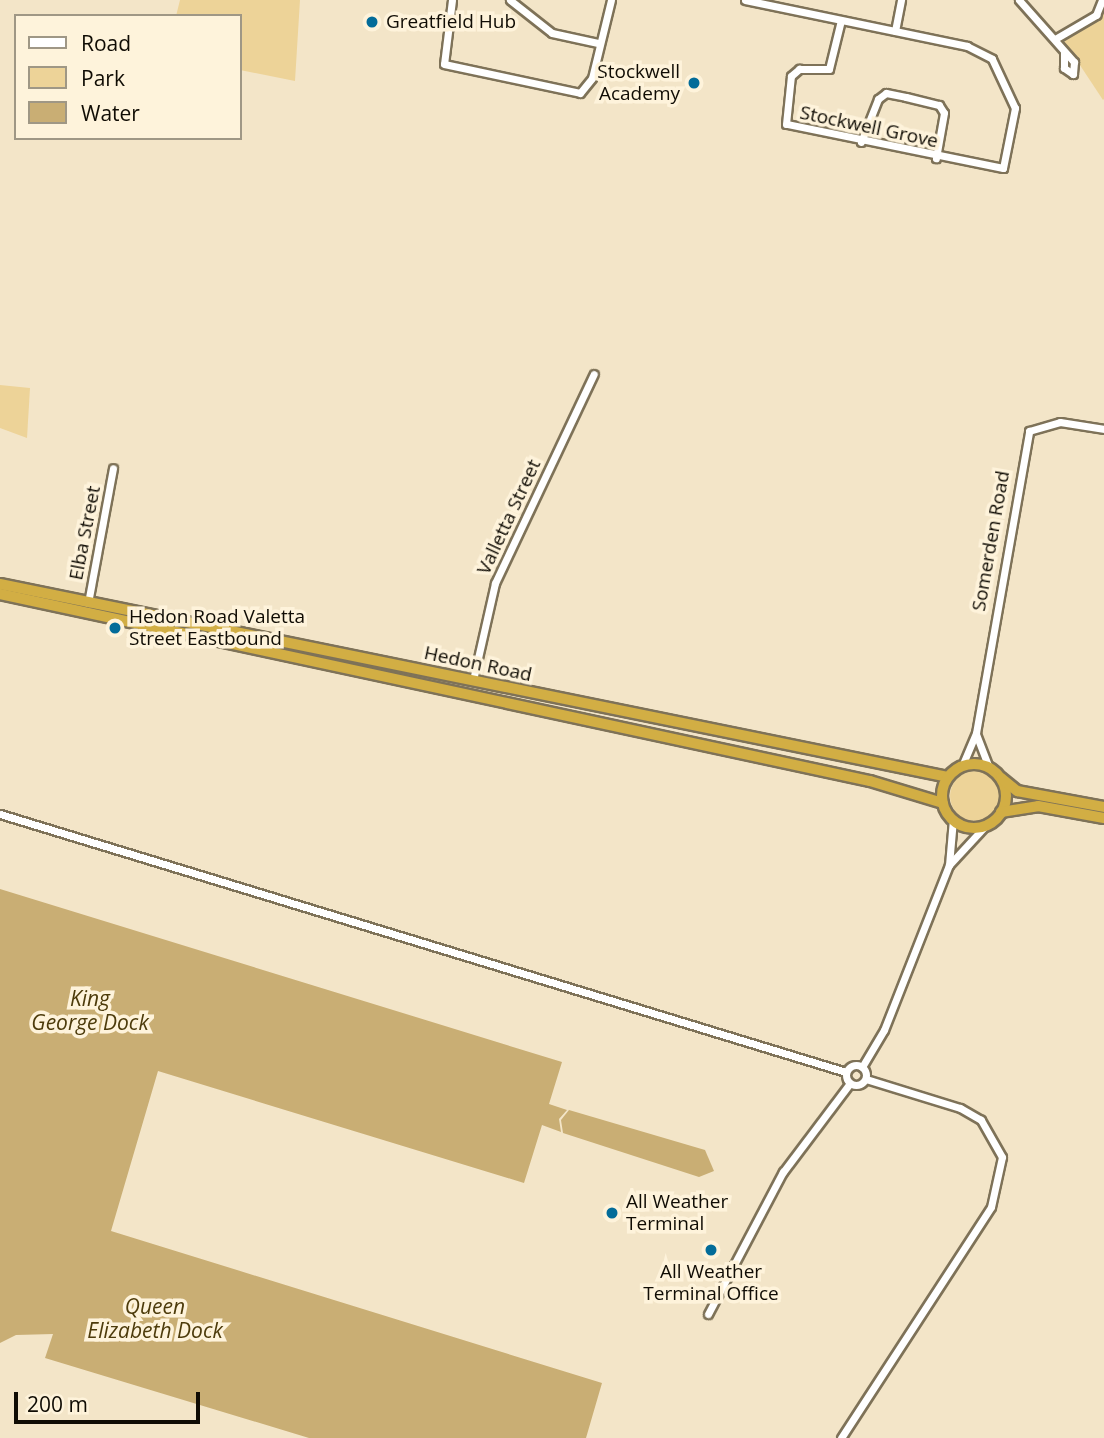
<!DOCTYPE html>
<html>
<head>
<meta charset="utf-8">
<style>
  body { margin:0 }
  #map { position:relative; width:1104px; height:1438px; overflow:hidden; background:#f3e5c8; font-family:"Open Sans",sans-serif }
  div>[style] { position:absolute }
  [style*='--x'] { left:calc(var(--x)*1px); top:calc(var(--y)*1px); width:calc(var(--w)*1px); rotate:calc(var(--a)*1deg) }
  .green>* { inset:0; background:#edd398 }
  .round { border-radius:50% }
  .water>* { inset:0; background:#c9ae74 }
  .roads { filter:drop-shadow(2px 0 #7e7258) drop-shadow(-2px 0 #7e7258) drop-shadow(0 2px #7e7258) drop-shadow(0 -2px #7e7258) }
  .minor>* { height:7px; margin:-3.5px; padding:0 3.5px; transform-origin:3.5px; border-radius:3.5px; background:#fff }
  .minor>.ring { margin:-3.5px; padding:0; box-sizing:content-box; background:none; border:7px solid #fff; border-radius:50% }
  .trunk>* { height:10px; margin:-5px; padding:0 5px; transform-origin:5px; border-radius:5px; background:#d2ae44 }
  .trunk>.ring { margin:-5px; padding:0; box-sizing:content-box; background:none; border:10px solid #d2ae44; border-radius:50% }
  .dots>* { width:19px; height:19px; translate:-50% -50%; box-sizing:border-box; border:4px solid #fef3db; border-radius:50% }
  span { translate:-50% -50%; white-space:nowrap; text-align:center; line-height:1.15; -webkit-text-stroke:7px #fef3db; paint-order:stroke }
  .poi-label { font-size:19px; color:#100c04 }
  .left { translate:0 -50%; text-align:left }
  .right { translate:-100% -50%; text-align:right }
  .street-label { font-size:19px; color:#100c04 }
  .water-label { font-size:21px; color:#4d3b0b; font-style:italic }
  .legend { position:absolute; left:14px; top:14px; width:228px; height:126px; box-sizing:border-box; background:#fef3db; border:2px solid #9f9785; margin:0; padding:9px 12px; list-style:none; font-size:21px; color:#100c04 }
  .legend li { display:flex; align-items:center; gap:14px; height:35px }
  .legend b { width:35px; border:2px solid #9f9785 }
  .scale { position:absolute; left:14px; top:1392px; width:186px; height:32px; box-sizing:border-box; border:4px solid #100c04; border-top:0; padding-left:9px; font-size:21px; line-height:24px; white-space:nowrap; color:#100c04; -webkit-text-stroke:5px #fef3db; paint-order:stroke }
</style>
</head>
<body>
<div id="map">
  <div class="green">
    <i style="clip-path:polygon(180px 0,300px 0,295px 81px,240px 70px,240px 16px,176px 16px)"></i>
    <i style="clip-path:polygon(1104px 13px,1104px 99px,1103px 100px,1062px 38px)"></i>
    <i style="clip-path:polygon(0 385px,30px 388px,27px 438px,0 428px)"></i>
    <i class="round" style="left:950px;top:771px;width:50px;height:50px"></i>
  </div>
  <div class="water">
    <i style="clip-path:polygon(0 889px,562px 1062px,549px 1104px,567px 1110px,559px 1119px,561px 1132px,542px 1125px,524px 1183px,158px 1071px,111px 1231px,602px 1383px,586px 1438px,309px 1438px,45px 1358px,53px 1334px,16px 1335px,0 1343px)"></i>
    <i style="clip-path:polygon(569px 1110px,705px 1150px,714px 1171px,699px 1177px,563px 1133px,561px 1120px)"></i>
  </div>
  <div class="roads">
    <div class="minor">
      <i style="--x:452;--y:0;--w:64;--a:97.1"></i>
      <i style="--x:444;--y:64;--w:139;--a:12"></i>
      <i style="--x:580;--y:93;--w:19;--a:-51"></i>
      <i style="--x:592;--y:78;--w:80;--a:-76.3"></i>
      <i style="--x:510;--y:0;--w:53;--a:38.2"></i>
      <i style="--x:552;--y:33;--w:47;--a:12.3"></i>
      <i style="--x:745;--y:0;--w:227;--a:11.7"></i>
      <i style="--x:967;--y:46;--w:28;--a:27"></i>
      <i style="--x:992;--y:59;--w:54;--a:64.9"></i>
      <i style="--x:1015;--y:108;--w:61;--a:101.3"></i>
      <i style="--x:1003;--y:168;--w:221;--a:-168.5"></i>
      <i style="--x:786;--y:124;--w:48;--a:-84.1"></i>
      <i style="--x:791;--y:76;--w:11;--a:-41"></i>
      <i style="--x:799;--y:69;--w:30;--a:0"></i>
      <i style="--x:829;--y:69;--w:50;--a:-76.2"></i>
      <i style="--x:1019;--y:0;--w:83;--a:48.4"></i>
      <i style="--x:1074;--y:62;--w:12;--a:95"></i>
      <i style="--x:1073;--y:74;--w:11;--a:-146"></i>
      <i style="--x:1064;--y:68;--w:16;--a:-90"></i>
      <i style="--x:895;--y:31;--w:32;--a:-79"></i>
      <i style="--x:1055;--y:39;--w:48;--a:-30.3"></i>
      <i style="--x:1096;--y:15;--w:16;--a:-68"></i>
      <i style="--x:861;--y:142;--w:46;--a:-68.4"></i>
      <i style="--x:878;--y:99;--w:10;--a:-37"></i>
      <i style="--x:886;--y:93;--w:20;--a:11"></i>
      <i style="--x:906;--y:97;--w:34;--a:14"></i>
      <i style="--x:939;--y:105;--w:9;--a:58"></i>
      <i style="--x:944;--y:113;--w:46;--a:100.1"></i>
      <i style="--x:88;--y:603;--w:137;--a:-79.5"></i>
      <i style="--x:473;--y:680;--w:99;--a:-77.2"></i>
      <i style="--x:495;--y:583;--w:231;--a:-64.7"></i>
      <i style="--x:976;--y:734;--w:36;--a:69"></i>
      <i style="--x:962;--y:766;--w:36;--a:-67"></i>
      <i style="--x:976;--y:733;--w:307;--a:-80"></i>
      <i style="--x:1029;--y:431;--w:32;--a:-16"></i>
      <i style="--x:1060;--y:422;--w:45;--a:9"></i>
      <i style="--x:0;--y:814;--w:884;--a:16.96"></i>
      <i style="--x:949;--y:865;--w:56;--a:-47.2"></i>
      <i class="ring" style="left:846px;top:1065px;width:13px;height:13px"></i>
      <i style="--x:862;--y:1067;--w:43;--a:-59.3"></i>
      <i style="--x:884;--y:1030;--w:177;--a:-68.5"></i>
      <i style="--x:949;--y:865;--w:46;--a:-85"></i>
      <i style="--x:708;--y:1314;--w:161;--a:-62.2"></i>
      <i style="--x:783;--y:1172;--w:111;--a:-53"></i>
      <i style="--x:841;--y:1438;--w:275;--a:-57"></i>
      <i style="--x:991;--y:1207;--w:51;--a:-77.6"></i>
      <i style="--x:1002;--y:1157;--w:43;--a:-119.6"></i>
      <i style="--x:981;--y:1120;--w:24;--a:-150"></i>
      <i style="--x:960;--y:1108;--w:98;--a:-162.9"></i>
    </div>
    <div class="trunk">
      <i style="--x:0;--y:584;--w:967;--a:11.51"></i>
      <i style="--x:0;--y:594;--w:890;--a:12.13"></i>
      <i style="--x:870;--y:781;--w:76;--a:16.8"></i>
      <i class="ring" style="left:942px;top:764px;width:54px;height:54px"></i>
      <i style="--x:1001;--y:778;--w:21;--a:39"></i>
      <i style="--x:1017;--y:791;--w:88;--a:10.4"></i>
      <i style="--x:1001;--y:812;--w:37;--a:-9"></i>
      <i style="--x:1038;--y:806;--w:67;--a:10.3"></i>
    </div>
  </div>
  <div class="dots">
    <i style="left:372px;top:22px;background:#036c99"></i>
    <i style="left:694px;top:83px;background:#036c99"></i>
    <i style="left:115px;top:628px;background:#036c99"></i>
    <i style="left:612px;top:1213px;background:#036c99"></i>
    <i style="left:711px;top:1250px;background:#036c99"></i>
  </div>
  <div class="poi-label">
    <span class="left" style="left:386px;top:22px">Greatfield Hub</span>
    <span class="right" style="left:680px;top:83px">Stockwell<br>Academy</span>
    <span class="left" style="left:129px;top:628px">Hedon Road Valetta<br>Street Eastbound</span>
    <span class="left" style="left:626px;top:1213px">All Weather<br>Terminal</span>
    <span style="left:711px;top:1283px">All Weather<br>Terminal Office</span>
  </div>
  <div class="street-label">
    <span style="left:869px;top:127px;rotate:12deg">Stockwell Grove</span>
    <span style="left:509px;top:517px;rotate:-65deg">Valletta Street</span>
    <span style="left:85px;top:533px;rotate:-79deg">Elba Street</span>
    <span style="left:991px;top:541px;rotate:-80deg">Somerden Road</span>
    <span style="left:478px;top:664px;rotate:12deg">Hedon Road</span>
  </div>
  <div class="water-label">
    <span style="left:90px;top:1010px">King<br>George Dock</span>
    <span style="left:155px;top:1318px">Queen<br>Elizabeth Dock</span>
  </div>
  <ul class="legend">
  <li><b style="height:9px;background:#fff"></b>Road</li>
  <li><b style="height:19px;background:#edd398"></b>Park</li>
  <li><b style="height:19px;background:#c9ae74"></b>Water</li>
  </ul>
  <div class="scale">200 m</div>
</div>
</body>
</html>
